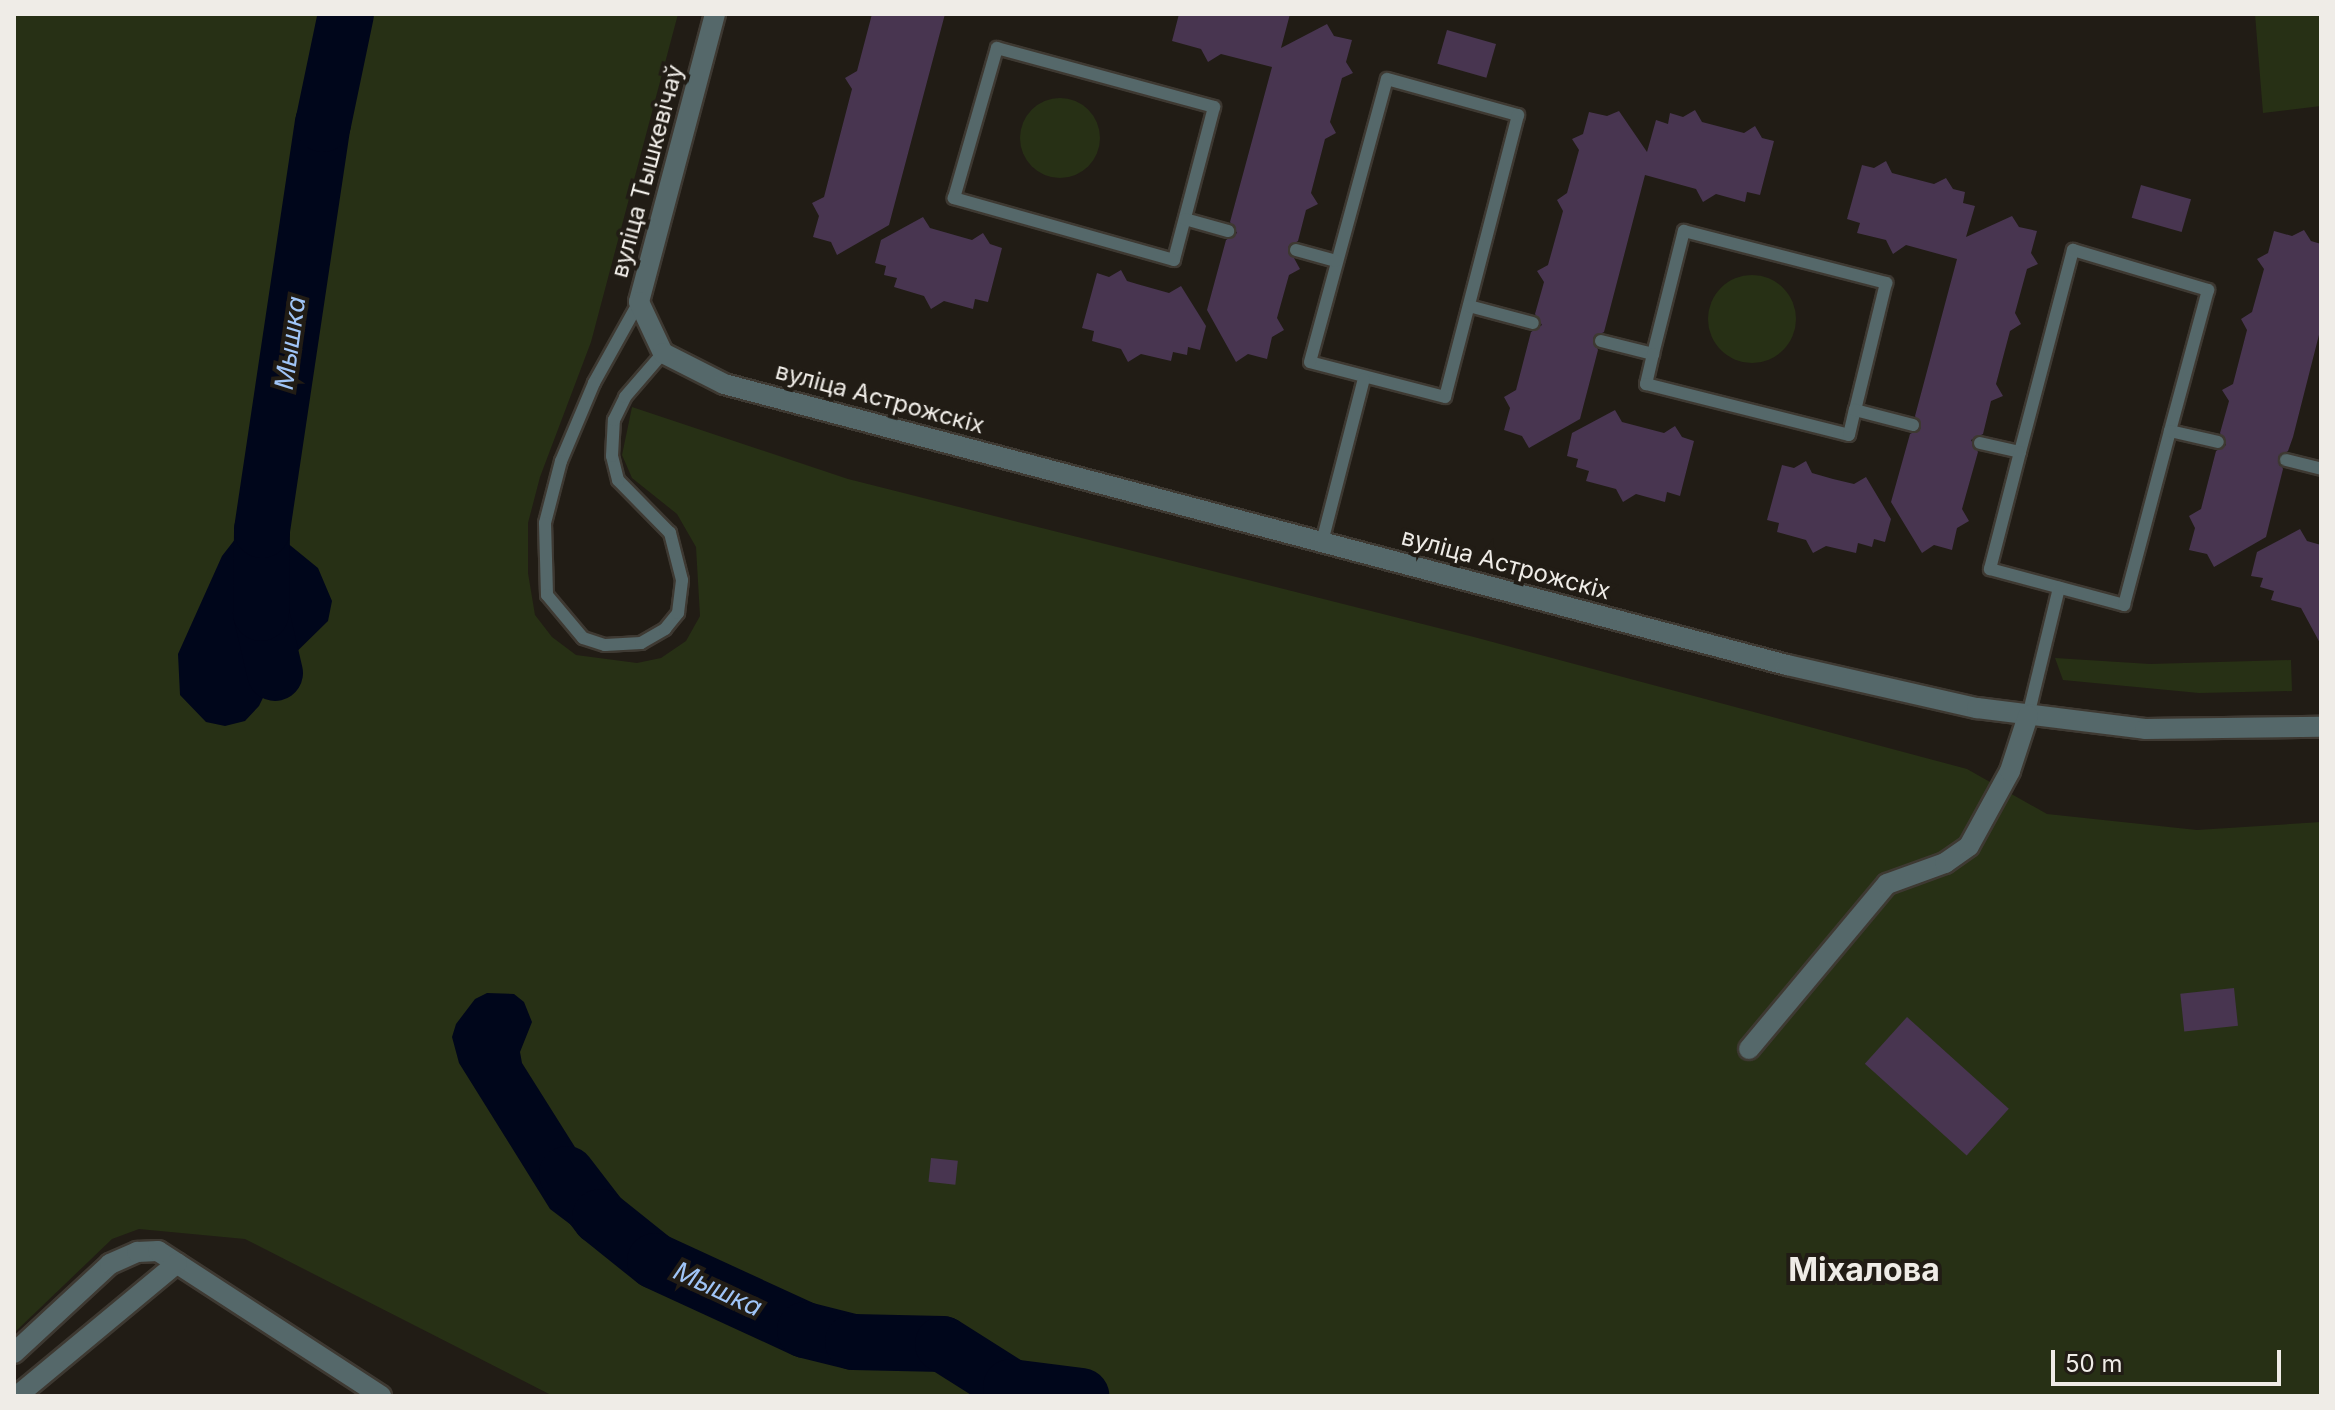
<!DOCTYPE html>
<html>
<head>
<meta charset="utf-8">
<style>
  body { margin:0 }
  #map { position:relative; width:2335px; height:1410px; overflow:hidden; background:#211c15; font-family:Inter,sans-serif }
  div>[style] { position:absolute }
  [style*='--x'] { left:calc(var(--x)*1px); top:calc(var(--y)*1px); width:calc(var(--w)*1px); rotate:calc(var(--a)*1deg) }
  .green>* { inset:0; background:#273015 }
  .round { border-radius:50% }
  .water>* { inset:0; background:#00061b }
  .river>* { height:56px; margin:-28px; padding:0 28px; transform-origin:28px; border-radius:28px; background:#00061b }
  .building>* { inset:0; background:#483550; transform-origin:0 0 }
  .roads { filter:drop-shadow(2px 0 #3e3932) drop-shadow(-2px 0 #3e3932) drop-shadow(0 2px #3e3932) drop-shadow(0 -2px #3e3932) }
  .service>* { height:12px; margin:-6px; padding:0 6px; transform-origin:6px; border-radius:6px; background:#55686a }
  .minor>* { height:20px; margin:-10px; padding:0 10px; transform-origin:10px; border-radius:10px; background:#55686a }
  .tertiary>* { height:20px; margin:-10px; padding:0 10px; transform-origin:10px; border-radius:10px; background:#55686a }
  span { translate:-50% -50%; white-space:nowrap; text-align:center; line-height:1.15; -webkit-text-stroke:8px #211c15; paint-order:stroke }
  .street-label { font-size:24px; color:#efece7 }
  .water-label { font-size:26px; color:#a0c5f7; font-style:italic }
  .district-label { font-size:32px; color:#efece7; font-weight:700 }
  .frame { position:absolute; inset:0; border:16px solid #efece7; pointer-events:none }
  .scale { position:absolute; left:2051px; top:1350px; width:230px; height:36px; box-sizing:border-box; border:4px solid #efece7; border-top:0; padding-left:10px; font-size:24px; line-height:28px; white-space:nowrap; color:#efece7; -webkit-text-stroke:6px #211c15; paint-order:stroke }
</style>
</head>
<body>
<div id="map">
  <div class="green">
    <i style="clip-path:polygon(14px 14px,678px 14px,591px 342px,540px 477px,528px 523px,528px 573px,535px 615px,552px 637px,576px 655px,637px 663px,661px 658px,686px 641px,700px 616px,696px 547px,677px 514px,632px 478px,622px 455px,632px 407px,848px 479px,1474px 637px,1967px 769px,2047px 814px,2197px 830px,2321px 822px,2321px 1396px,553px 1396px,245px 1239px,139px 1229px,112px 1239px,14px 1333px)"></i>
    <i style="clip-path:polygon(2255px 14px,2321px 14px,2321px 106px,2263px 113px)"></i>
    <i class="round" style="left:1020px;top:98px;width:80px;height:80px"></i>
    <i class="round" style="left:1708px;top:275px;width:88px;height:88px"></i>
    <i style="clip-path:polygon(2055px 658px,2150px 664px,2291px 660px,2292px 691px,2199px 693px,2063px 680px)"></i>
  </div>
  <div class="water">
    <i style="clip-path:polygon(262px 530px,280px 537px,318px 568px,332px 601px,328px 621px,275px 673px,259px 706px,245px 721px,225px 726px,206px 722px,180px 695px,178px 654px,222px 556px,236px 538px)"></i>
    <i style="clip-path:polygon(487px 993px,514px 994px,524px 1002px,532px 1022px,520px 1052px,522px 1063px,619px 1217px,619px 1230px,611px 1236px,583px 1234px,550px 1209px,459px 1063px,452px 1037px,456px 1024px,475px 999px)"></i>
  </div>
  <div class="river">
    <i style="--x:275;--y:673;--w:62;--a:-103.1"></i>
    <i style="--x:261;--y:613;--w:83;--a:-89.3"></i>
    <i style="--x:262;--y:530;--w:411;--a:-81.5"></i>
    <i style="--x:323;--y:124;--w:112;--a:-78.2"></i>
    <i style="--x:567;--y:1174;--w:54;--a:52.5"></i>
    <i style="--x:600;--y:1217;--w:70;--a:38.7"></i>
    <i style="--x:655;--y:1261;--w:165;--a:24.7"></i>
    <i style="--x:805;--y:1330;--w:49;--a:14"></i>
    <i style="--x:853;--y:1342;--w:90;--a:1.3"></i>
    <i style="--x:943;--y:1344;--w:80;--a:32.3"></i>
    <i style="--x:1011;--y:1387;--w:71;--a:7.3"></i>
  </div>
  <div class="building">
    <i style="clip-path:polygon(872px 14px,945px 14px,889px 225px,837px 255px,831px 242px,813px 237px,819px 216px,812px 203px,824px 197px,852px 89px,845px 78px,857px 71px)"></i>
    <i style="clip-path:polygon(1179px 14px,1290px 14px,1281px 48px,1327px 24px,1334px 36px,1352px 40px,1346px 62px,1353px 73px,1342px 78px,1330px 122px,1336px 133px,1325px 139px,1311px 193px,1318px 204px,1306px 210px,1298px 241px,1288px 247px,1300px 269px,1289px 275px,1277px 318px,1284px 330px,1272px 337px,1267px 359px,1248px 354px,1236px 362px,1207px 310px,1226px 240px,1237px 233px,1230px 222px,1272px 67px,1221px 54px,1208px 62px,1201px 49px,1172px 41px)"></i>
    <i style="left:1447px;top:30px;width:51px;height:35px;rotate:16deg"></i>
    <i style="clip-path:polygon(1695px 110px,1702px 122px,1744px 133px,1755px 126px,1762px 138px,1774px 141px,1760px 195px,1747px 192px,1745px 202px,1716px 194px,1703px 202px,1696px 189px,1645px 175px,1604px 332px,1593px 338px,1598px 350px,1580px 419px,1529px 448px,1522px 436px,1504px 430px,1510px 408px,1504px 397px,1516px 390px,1531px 332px,1542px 325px,1535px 314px,1544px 282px,1537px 271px,1548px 265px,1563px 211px,1557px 200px,1567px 193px,1579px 150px,1572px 139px,1583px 134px,1589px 112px,1607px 116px,1619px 111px,1647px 152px,1656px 120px,1668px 124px,1670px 113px,1683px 117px)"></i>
    <i style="clip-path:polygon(1886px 161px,1892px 173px,1934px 184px,1946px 178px,1953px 189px,1965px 192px,1963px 203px,1975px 206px,1966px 237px,2012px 216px,2019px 227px,2037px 231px,2031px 253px,2038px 264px,2027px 269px,2015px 313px,2021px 324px,2010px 331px,1996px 384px,2003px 396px,1991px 401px,1983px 434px,1971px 440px,1978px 452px,1962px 509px,1969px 521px,1957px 528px,1952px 550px,1934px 545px,1922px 553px,1891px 502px,1910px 434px,1921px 428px,1915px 416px,1957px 259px,1906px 245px,1893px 254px,1886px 240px,1857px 233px,1860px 223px,1847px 219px,1862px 165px,1874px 168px)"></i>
    <i style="left:2141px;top:185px;width:52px;height:34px;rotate:16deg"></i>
    <i style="clip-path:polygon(923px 217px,930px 228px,972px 240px,983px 233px,990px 244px,1002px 248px,988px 302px,975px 299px,973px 309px,944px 301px,931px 309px,924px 296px,894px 287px,897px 278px,884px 275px,886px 266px,875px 263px,881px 240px)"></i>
    <i style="clip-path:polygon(2304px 230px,2311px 241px,2321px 244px,2321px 327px,2293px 437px,2288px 451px,2278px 457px,2283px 469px,2266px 537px,2214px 567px,2207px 554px,2189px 550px,2195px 528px,2189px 516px,2201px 509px,2216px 451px,2226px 445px,2220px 433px,2229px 401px,2222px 390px,2233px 384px,2247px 330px,2241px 319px,2252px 312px,2264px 269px,2257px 259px,2268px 253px,2274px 231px,2292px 236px)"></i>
    <i style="clip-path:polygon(1121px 270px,1127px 281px,1137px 284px,1169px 293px,1181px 286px,1206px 326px,1200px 350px,1188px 347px,1187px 355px,1173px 352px,1171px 361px,1141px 354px,1128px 362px,1121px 349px,1092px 341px,1094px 331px,1082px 328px,1097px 273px,1109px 277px)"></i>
    <i style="clip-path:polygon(1615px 410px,1622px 422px,1664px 433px,1675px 426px,1682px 437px,1694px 441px,1680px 496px,1667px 492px,1665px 502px,1636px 494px,1623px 502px,1616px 489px,1586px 481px,1589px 471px,1576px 467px,1578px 459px,1567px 456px,1572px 433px)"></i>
    <i style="clip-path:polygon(1806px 461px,1812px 473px,1833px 479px,1854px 484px,1866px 477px,1891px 519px,1885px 542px,1874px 539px,1872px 547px,1858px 543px,1856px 553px,1826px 546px,1813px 553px,1806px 540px,1777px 532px,1779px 523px,1767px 520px,1782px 465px,1794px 468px)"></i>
    <i style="clip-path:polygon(2300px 529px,2307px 541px,2321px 545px,2321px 645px,2301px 608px,2271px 600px,2274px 591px,2260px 587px,2263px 578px,2251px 576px,2257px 552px)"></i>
    <i style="left:2234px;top:988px;width:38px;height:54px;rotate:84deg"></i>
    <i style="left:1907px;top:1017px;width:137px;height:63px;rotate:42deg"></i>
    <i style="left:931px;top:1158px;width:27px;height:24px;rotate:6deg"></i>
  </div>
  <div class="roads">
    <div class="service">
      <i style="--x:997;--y:48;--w:225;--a:15.2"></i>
      <i style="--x:1214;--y:107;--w:158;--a:104.7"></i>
      <i style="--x:1174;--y:260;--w:229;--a:-164.3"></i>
      <i style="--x:954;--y:198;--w:156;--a:-74"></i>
      <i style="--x:1387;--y:79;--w:136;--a:15.4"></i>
      <i style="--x:1518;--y:115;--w:291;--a:104.5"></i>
      <i style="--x:1445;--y:397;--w:139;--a:-165.5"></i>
      <i style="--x:1310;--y:362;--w:293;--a:-74.8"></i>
      <i style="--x:1185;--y:219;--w:45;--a:15.6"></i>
      <i style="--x:1296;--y:250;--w:41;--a:15.4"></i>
      <i style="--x:639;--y:302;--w:93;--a:119.1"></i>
      <i style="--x:594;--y:383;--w:85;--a:112.9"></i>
      <i style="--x:561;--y:461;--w:64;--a:104.5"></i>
      <i style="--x:545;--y:523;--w:72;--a:88.4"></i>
      <i style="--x:547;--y:595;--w:56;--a:50.1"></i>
      <i style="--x:583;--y:638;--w:23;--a:18"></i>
      <i style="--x:605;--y:645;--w:36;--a:-3"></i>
      <i style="--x:641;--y:643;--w:28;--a:-30"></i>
      <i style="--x:665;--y:629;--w:21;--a:-51"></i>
      <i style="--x:678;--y:613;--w:33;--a:-83"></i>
      <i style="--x:682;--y:580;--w:49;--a:-104.3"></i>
      <i style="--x:670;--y:533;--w:74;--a:-134.5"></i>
      <i style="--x:618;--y:480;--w:25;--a:-104"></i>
      <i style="--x:612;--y:456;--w:36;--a:-87"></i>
      <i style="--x:614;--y:420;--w:25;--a:-64"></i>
      <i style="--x:625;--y:397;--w:58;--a:-49.2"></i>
      <i style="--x:1469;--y:306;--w:66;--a:14.9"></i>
      <i style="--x:1601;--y:341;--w:54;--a:14"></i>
      <i style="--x:1653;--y:354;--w:127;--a:-75.9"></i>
      <i style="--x:1684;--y:231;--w:209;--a:14.4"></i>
      <i style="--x:1886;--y:283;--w:131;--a:103.7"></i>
      <i style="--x:1653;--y:354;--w:31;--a:103"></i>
      <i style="--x:1646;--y:384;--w:209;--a:14.1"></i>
      <i style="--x:1849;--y:435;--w:26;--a:-77"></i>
      <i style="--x:1855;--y:410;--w:60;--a:14.5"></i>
      <i style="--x:1980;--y:443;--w:41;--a:12.7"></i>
      <i style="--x:2020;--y:452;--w:209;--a:-75.3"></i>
      <i style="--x:2073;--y:250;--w:141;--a:16.5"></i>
      <i style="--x:2208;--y:290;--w:146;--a:105.1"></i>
      <i style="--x:2020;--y:452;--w:121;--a:104.4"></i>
      <i style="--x:1990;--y:569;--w:139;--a:15"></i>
      <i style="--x:2124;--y:605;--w:180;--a:-75.2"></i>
      <i style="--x:2170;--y:431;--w:49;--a:12.9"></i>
      <i style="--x:2286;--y:460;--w:36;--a:14"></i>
      <i style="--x:1322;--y:542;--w:168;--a:-75.6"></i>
      <i style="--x:2028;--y:716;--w:132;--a:-76.4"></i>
    </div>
    <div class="minor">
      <i style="--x:715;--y:14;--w:298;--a:104.8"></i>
      <i style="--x:639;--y:302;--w:56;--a:64.8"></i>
      <i style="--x:663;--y:353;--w:68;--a:26.9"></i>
      <i style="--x:724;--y:384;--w:1100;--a:14.81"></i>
      <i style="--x:1787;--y:665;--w:195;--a:12.8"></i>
      <i style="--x:1977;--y:708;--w:169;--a:7.1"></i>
      <i style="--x:2145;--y:729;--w:176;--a:-0.7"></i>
      <i style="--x:1749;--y:1049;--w:215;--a:-50.1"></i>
      <i style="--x:1887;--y:884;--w:62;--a:-19.9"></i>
      <i style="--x:1945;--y:863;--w:29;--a:-35"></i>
      <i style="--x:1969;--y:846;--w:85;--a:-61.3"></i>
      <i style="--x:2010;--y:771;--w:58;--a:-71.9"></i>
    </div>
    <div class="tertiary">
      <i style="--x:14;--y:1353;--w:131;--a:-42.8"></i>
      <i style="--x:110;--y:1264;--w:30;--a:-24"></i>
      <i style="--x:137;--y:1252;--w:21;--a:-3"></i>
      <i style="--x:158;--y:1251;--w:266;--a:33"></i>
      <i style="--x:17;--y:1396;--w:208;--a:-39.7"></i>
    </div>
  </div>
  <div class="street-label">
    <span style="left:647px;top:171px;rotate:-75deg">вуліца Тышкевічаў</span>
    <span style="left:880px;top:398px;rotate:15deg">вуліца Астрожскіх</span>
    <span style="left:1506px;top:564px;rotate:15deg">вуліца Астрожскіх</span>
  </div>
  <div class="water-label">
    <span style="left:290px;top:343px;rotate:-82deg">Мышка</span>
    <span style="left:718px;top:1289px;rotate:25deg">Мышка</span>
  </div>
  <div class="district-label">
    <span style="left:1864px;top:1270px">Міхалова</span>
  </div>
  <div class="frame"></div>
  <div class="scale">50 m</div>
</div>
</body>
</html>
